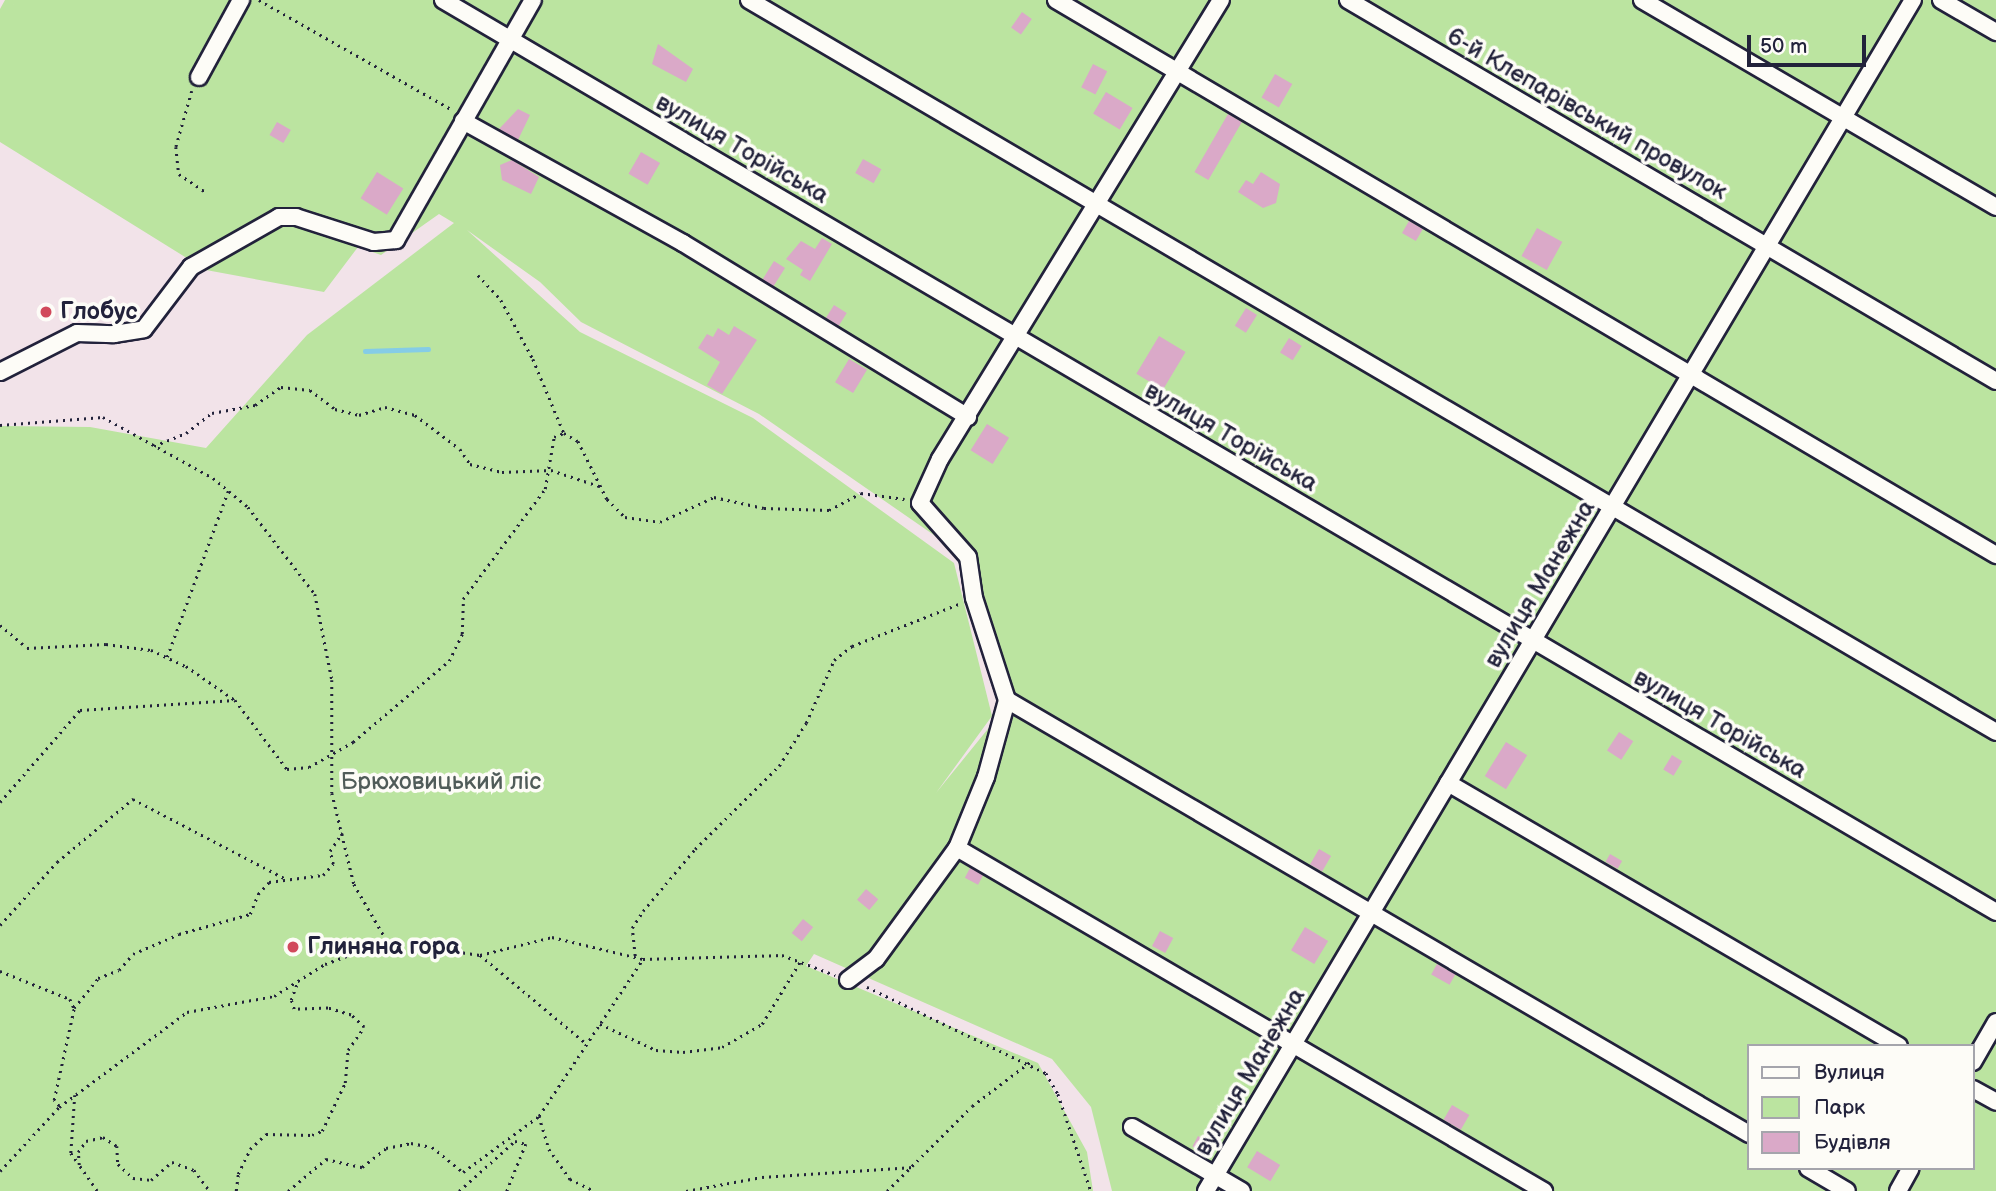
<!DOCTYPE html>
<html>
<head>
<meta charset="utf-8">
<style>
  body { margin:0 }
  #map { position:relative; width:1996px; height:1191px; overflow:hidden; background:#f2e3e9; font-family:"Balsamiq Sans",sans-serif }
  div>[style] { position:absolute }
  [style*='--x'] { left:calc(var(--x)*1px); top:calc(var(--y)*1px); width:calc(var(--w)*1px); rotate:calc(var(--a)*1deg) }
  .green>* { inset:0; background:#bbe4a0 }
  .stream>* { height:4.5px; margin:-2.25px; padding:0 2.25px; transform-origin:2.25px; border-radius:2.25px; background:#85cce6 }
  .building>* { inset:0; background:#daa9c8; transform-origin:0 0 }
  .path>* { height:2.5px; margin-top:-1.25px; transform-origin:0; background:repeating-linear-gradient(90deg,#22223b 0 2px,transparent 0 7px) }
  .roads { filter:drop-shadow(2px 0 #22223b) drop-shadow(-2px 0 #22223b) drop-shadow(0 2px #22223b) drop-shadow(0 -2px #22223b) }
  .minor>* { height:16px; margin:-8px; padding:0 8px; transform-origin:8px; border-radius:8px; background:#fdfcf7 }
  .dots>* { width:19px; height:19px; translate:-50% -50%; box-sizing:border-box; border:4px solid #fdfcf7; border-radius:50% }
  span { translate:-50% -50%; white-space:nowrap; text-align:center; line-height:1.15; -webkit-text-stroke:7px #fdfcf7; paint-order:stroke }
  .street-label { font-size:24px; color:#22223b }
  .poi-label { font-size:24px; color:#22223b; font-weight:700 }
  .left { translate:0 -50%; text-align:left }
  .park-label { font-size:24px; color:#505c59 }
  .legend { position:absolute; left:1747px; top:1044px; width:228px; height:126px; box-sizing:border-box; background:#fdfcf7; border:2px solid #a5a5ac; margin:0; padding:9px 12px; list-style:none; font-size:21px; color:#22223b }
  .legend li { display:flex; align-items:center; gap:14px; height:35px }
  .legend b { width:35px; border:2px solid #a5a5ac }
  .scale { position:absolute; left:1747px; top:35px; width:119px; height:32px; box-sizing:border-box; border:4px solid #22223b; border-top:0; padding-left:9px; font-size:21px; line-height:24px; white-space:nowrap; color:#22223b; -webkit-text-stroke:5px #fdfcf7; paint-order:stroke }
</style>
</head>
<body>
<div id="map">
  <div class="green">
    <i style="clip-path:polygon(evenodd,5px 0,1996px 0,1996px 1191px,1112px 1191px,1091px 1107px,1052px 1059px,814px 954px,806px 966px,1038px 1063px,1087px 1152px,1093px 1191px,0 1191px,0 426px,90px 427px,206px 448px,307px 335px,454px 223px,439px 214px,381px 255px,358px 247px,324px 292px,206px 270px,0 142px,0 9px,5px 0,467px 230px,540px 282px,581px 322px,759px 414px,957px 551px,1000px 714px,936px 793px,992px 716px,954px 563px,753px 418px,580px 332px,467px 230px,5px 0,1749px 1046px,1973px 1046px,1973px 1168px,1749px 1168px,1749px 1046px)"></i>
  </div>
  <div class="stream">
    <i style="--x:365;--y:351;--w:63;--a:-1.8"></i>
  </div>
  <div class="building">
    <i style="left:1022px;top:12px;width:12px;height:19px;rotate:35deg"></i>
    <i style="clip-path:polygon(658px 44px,693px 69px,686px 82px,652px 64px)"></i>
    <i style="left:1093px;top:64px;width:16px;height:26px;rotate:27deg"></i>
    <i style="left:1275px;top:74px;width:20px;height:27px;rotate:30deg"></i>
    <i style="left:1106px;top:92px;width:31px;height:25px;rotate:31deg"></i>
    <i style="clip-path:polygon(518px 109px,530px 115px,518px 140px,499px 129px)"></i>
    <i style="left:1228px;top:114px;width:16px;height:67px;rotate:30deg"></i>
    <i style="left:277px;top:122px;width:16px;height:15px;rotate:30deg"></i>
    <i style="left:641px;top:152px;width:22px;height:25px;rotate:30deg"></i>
    <i style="left:863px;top:159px;width:21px;height:16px;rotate:29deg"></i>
    <i style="clip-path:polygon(512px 160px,539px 177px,531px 194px,502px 180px,500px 165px)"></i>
    <i style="left:377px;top:172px;width:31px;height:31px;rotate:32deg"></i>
    <i style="clip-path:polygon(1261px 172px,1280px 184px,1276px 203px,1263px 208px,1238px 192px,1246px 180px,1253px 184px)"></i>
    <i style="left:1409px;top:221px;width:16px;height:14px;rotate:30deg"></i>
    <i style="left:1537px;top:228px;width:29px;height:32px;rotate:29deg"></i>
    <i style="clip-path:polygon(822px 238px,832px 244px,810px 281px,800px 275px,803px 270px,786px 259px,801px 241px,815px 249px)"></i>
    <i style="left:774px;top:261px;width:13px;height:22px;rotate:32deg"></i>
    <i style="left:834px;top:305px;width:15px;height:15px;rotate:32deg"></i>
    <i style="left:1246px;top:308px;width:13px;height:21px;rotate:32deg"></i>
    <i style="clip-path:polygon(734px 326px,757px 340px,722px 394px,707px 385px,720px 362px,698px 348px,707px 334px,713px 337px,718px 328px,729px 335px)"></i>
    <i style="left:1159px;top:336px;width:31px;height:44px;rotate:31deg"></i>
    <i style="left:1289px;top:338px;width:15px;height:17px;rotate:32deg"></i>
    <i style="left:849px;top:359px;width:21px;height:27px;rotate:31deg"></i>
    <i style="left:987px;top:424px;width:26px;height:31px;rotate:32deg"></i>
    <i style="left:1619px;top:732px;width:17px;height:22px;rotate:33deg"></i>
    <i style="left:1506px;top:742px;width:25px;height:40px;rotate:32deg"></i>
    <i style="left:1672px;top:755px;width:12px;height:17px;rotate:31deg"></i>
    <i style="left:1319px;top:849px;width:14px;height:18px;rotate:30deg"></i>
    <i style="left:1610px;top:854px;width:14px;height:9px;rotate:30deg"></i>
    <i style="left:970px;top:868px;width:15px;height:11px;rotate:28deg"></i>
    <i style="left:866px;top:889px;width:16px;height:14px;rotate:40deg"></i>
    <i style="left:803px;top:919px;width:13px;height:18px;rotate:39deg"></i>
    <i style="left:1305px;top:927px;width:27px;height:27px;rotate:31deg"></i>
    <i style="left:1160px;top:931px;width:15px;height:17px;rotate:28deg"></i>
    <i style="left:1437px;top:964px;width:21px;height:12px;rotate:29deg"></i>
    <i style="left:1452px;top:1105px;width:20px;height:17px;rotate:30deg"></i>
    <i style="left:1198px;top:1136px;width:15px;height:12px;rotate:28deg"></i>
    <i style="left:1257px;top:1151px;width:27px;height:19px;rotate:31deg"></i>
  </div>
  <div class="path">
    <i style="--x:259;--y:0;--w:223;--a:29.6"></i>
    <i style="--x:192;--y:91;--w:58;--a:105.9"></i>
    <i style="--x:176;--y:147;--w:27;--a:84"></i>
    <i style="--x:179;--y:174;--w:34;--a:34"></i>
    <i style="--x:478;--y:275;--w:34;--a:47"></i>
    <i style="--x:501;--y:300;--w:67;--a:61.5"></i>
    <i style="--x:533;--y:359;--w:80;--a:67.3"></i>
    <i style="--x:0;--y:425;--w:103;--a:-4.4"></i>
    <i style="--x:103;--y:417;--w:126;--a:29"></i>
    <i style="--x:213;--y:478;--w:45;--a:39.6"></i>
    <i style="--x:248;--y:507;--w:110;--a:52.4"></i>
    <i style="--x:315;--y:594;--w:88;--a:78.8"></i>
    <i style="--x:332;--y:680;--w:113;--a:90"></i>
    <i style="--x:332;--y:793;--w:94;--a:76.4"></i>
    <i style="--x:354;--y:884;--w:66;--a:59.9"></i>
    <i style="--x:154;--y:446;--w:35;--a:-22"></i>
    <i style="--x:186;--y:433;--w:33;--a:-38"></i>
    <i style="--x:212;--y:413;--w:44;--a:-10.5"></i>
    <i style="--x:255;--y:405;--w:32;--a:-35"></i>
    <i style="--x:281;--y:387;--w:29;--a:6"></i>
    <i style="--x:310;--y:390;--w:31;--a:37"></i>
    <i style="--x:335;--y:409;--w:25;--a:14"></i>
    <i style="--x:359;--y:415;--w:27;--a:-17"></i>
    <i style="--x:385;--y:407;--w:31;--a:15"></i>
    <i style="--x:415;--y:415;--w:56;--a:37.1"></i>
    <i style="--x:460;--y:449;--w:18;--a:56"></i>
    <i style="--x:470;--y:464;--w:33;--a:14"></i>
    <i style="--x:502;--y:472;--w:49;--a:-2.3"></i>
    <i style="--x:551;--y:470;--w:51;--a:18.4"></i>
    <i style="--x:0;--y:625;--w:35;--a:40"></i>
    <i style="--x:27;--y:648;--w:79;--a:-2.9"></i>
    <i style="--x:106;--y:644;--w:45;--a:7.6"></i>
    <i style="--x:151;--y:650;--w:38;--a:25"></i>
    <i style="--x:186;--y:666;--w:60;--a:34.8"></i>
    <i style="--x:235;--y:700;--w:86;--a:53"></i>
    <i style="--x:287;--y:769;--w:22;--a:-5"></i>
    <i style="--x:309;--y:767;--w:51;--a:-29.6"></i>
    <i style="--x:353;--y:742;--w:126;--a:-40.2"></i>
    <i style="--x:449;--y:661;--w:30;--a:-64"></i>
    <i style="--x:462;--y:634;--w:35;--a:-88"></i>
    <i style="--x:463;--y:599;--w:137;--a:-53.3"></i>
    <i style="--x:545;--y:489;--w:53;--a:-80.2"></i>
    <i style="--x:554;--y:437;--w:11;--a:-22"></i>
    <i style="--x:564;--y:433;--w:16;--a:30"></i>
    <i style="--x:578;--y:441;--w:65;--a:63.4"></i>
    <i style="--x:607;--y:499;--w:25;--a:45"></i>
    <i style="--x:625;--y:517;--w:35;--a:8"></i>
    <i style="--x:660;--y:522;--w:60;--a:-24.8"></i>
    <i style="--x:714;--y:497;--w:51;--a:12.4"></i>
    <i style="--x:764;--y:508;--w:65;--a:1.8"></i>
    <i style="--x:829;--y:510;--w:36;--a:-28"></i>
    <i style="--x:861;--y:493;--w:44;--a:7.8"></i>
    <i style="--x:167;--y:657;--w:177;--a:-69.8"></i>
    <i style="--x:0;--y:802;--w:122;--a:-49"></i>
    <i style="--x:80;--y:710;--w:155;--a:-3.7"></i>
    <i style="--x:0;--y:925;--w:85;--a:-47.9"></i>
    <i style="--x:57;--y:862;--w:99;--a:-39.7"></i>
    <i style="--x:133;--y:799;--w:173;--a:27.6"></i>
    <i style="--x:480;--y:955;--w:139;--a:39.8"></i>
    <i style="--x:635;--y:956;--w:28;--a:-96"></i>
    <i style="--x:632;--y:928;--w:20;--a:-57"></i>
    <i style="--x:643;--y:911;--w:81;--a:-50"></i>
    <i style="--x:695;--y:849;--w:118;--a:-44.7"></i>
    <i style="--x:779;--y:766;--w:51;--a:-57.9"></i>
    <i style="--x:806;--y:723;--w:69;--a:-66"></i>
    <i style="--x:834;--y:660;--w:23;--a:-38"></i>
    <i style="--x:852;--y:646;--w:117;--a:-21.5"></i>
    <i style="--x:0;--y:971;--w:75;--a:21.8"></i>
    <i style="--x:70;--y:999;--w:10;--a:66"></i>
    <i style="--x:867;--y:987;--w:199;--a:25.7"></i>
    <i style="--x:1046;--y:1073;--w:24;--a:60"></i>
    <i style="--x:1058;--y:1094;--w:102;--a:71.2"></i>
    <i style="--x:600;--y:1024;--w:62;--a:24.9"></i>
    <i style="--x:656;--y:1050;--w:27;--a:4"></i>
    <i style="--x:683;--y:1052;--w:39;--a:-7"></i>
    <i style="--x:722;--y:1047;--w:46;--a:-29.9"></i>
    <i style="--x:762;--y:1024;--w:73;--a:-58.5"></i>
    <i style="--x:75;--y:1095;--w:58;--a:93.9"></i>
    <i style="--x:71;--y:1153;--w:12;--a:55"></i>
    <i style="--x:59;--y:1106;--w:8;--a:-130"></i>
    <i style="--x:54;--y:1100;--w:94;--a:-77.7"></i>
    <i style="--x:74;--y:1008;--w:38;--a:-51"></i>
    <i style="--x:98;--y:978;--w:22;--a:-21"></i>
    <i style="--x:119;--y:970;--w:21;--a:-49"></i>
    <i style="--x:133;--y:954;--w:50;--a:-23.5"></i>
    <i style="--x:179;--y:934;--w:74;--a:-15.7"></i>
    <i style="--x:250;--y:914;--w:22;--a:-68"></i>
    <i style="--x:258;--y:894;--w:16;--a:-47"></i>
    <i style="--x:269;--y:882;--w:54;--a:-7.4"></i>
    <i style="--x:323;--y:875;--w:15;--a:-48"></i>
    <i style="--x:333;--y:864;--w:13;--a:-103"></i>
    <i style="--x:330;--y:851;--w:22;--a:-56"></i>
    <i style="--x:539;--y:1116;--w:188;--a:-56.5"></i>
    <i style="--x:0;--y:1171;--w:87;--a:-47.3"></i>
    <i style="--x:59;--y:1107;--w:159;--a:-36.6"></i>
    <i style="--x:187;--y:1012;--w:88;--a:-10.4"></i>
    <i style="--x:274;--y:996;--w:60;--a:-32.1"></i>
    <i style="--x:325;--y:964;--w:66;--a:-20.4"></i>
    <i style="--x:387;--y:941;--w:94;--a:8.6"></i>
    <i style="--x:480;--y:955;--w:74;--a:-14"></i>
    <i style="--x:552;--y:937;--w:94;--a:13.6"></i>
    <i style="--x:643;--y:959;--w:139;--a:-1.6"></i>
    <i style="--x:782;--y:955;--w:57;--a:20.7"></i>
    <i style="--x:97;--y:1191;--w:32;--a:-125"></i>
    <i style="--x:79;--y:1165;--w:13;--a:-94"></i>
    <i style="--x:78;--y:1152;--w:14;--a:-54"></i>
    <i style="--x:86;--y:1141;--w:17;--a:-13"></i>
    <i style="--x:103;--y:1137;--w:17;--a:33"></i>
    <i style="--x:117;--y:1146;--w:18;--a:87"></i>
    <i style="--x:118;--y:1164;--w:21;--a:43"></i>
    <i style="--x:133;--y:1178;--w:18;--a:6"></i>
    <i style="--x:151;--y:1180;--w:28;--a:-41"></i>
    <i style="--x:172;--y:1162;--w:23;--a:20"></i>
    <i style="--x:194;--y:1170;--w:26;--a:53"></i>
    <i style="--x:236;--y:1191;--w:17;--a:-83"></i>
    <i style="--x:238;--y:1174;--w:28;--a:-64"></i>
    <i style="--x:250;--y:1149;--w:22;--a:-43"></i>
    <i style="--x:266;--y:1134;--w:46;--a:1.2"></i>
    <i style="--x:312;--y:1135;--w:11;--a:-22"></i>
    <i style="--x:322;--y:1131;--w:53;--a:-64.4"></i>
    <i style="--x:345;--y:1083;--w:33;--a:-85"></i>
    <i style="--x:348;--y:1050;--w:28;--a:-55"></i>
    <i style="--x:364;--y:1027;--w:18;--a:-137"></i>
    <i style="--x:351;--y:1015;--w:24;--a:-163"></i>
    <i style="--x:328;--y:1008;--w:34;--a:178"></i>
    <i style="--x:294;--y:1009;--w:9;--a:-108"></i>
    <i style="--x:291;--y:1000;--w:20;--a:-70"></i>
    <i style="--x:288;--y:1191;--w:50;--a:-40.1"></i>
    <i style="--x:326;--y:1159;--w:37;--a:13"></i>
    <i style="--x:362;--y:1167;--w:31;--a:-38"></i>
    <i style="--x:386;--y:1148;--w:25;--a:-11"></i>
    <i style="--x:411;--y:1143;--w:21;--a:11"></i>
    <i style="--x:432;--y:1147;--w:40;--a:39"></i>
    <i style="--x:463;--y:1172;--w:94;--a:-36.4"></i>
    <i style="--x:539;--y:1116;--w:34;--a:73"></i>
    <i style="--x:549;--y:1149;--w:37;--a:55"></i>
    <i style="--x:570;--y:1179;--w:28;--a:26"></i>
    <i style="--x:459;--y:1191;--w:75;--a:-41.8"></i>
    <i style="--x:515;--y:1141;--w:11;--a:15"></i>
    <i style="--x:526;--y:1144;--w:51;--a:112"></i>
    <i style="--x:686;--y:1191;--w:77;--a:-10.4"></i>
    <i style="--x:762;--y:1177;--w:152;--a:-3.8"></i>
    <i style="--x:887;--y:1191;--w:120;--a:-45"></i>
    <i style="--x:972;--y:1106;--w:73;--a:-37.2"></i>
  </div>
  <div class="roads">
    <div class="minor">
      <i style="--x:443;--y:0;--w:1801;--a:30.42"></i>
      <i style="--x:749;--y:0;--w:1446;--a:30.41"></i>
      <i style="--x:1056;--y:0;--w:1092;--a:30.56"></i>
      <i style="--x:1348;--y:0;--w:752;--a:30.45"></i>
      <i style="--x:1642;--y:0;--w:410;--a:30.3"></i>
      <i style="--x:1941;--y:0;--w:64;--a:30.2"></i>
      <i style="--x:199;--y:77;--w:88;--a:-61.4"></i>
      <i style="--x:463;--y:121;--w:252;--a:29"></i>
      <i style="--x:683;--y:243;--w:334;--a:31.4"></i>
      <i style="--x:0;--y:372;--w:86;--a:-26.9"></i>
      <i style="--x:77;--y:333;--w:37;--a:2"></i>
      <i style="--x:114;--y:334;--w:30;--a:-9"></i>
      <i style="--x:144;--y:329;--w:78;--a:-52.8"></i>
      <i style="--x:191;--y:267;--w:101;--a:-29.6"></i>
      <i style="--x:279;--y:217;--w:17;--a:0"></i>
      <i style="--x:296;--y:217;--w:82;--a:17.8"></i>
      <i style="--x:374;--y:242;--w:22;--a:-5"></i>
      <i style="--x:396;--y:240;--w:276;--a:-60.3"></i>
      <i style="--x:1007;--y:700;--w:860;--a:30.32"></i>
      <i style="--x:1448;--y:783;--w:522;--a:30.25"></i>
      <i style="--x:957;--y:848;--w:680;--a:30.3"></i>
      <i style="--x:848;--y:980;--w:35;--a:-37"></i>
      <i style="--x:876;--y:959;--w:137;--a:-53.9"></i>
      <i style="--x:957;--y:848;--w:77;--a:-67.8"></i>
      <i style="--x:986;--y:777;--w:80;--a:-74.7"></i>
      <i style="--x:1007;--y:700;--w:107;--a:-107.9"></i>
      <i style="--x:974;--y:598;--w:41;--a:-98.3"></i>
      <i style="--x:968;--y:557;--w:72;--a:-131.6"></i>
      <i style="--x:920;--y:503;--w:48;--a:-65.6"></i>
      <i style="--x:940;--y:459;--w:538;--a:-58.53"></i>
      <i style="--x:1973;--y:1062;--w:46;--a:-60.1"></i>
      <i style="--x:1973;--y:1089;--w:26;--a:29"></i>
      <i style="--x:1132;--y:1127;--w:127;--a:30.2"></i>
      <i style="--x:1808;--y:1168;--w:45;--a:30.5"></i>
      <i style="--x:1206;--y:1191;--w:1385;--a:-59.31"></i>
      <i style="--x:1898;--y:1191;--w:26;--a:-61"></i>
    </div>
  </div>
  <div class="dots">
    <i style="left:46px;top:312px;background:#d1495b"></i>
    <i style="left:293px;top:947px;background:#d1495b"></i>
  </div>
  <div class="street-label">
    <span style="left:1587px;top:114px;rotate:30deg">6-й Клепарівський провулок</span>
    <span style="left:742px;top:149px;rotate:30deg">вулиця Торійська</span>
    <span style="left:1231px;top:437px;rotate:30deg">вулиця Торійська</span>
    <span style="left:1540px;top:584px;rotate:-59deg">вулиця Манежна</span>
    <span style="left:1720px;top:724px;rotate:30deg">вулиця Торійська</span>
    <span style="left:1250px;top:1072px;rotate:-59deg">вулиця Манежна</span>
  </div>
  <div class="poi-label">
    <span class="left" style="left:60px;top:312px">Глобус</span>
    <span class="left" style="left:307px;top:947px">Глиняна гора</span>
  </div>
  <div class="park-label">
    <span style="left:441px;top:782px">Брюховицький ліс</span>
  </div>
  <ul class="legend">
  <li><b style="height:9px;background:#fdfcf7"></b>Вулиця</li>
  <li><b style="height:19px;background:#bbe4a0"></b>Парк</li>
  <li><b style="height:19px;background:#daa9c8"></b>Будівля</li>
  </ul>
  <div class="scale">50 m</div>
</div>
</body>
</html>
